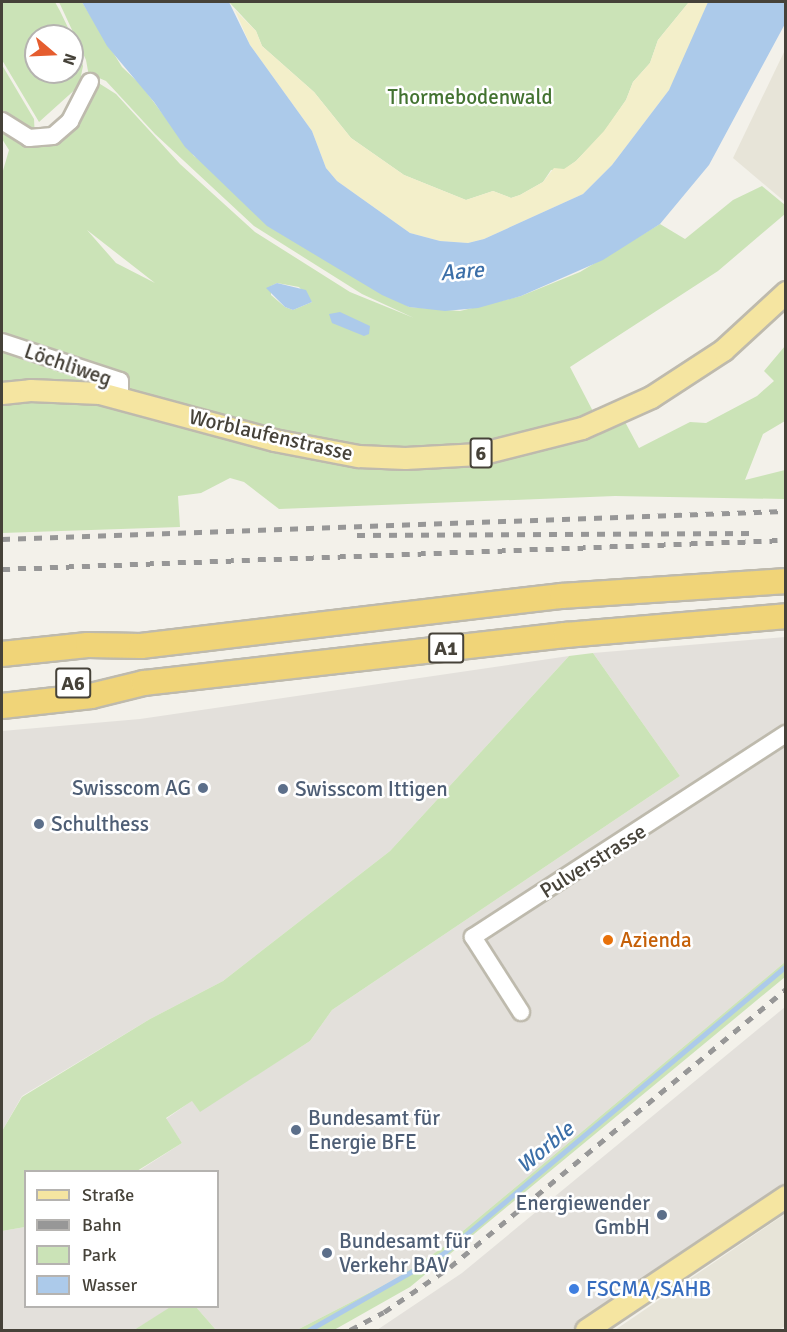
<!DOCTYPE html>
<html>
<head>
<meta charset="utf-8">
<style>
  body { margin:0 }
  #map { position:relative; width:787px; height:1332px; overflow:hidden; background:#f3f1ea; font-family:Signika,sans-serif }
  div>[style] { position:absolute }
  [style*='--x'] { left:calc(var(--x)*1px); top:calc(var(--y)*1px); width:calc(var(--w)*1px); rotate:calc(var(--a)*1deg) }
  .residential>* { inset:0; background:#e7e4d8 }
  .industrial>* { inset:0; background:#e3e0db }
  .green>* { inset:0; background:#cbe3b7 }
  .sand>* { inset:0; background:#f3efca }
  .water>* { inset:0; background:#accaea }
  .stream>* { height:4.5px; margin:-2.25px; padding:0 2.25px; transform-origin:2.25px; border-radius:2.25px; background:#accaea }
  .roads { filter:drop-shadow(2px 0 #bebaad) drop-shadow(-2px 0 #bebaad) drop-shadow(0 2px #bebaad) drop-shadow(0 -2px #bebaad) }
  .minor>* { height:16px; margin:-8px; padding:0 8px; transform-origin:8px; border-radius:8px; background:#fff }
  .major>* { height:21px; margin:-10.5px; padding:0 10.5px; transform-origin:10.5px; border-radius:10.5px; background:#f5e5a1 }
  .highway>* { height:24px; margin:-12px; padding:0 12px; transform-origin:12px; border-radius:12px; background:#f0d478 }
  .rail>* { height:4.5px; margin-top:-2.25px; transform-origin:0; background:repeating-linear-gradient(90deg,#979797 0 8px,transparent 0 16px) }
  .dots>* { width:16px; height:16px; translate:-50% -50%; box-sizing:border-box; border:3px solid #fff; border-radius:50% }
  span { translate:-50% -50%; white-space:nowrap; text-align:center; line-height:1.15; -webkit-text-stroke:5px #fff; paint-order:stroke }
  .shield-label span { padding:2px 4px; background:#fff; border:2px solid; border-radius:4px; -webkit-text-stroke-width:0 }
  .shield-label { font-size:20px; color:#464239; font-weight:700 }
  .park-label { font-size:21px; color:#437331 }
  .street-label { font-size:21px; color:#464239 }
  .service-label { font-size:21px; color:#4e5e75 }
  .right { translate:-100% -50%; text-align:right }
  .left { translate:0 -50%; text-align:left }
  .food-label { font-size:21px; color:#c56008 }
  .shop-label { font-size:21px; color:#366cbe }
  .water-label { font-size:22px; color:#3c6fa8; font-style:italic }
  .frame { position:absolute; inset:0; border:3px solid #464239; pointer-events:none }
  .legend { position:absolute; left:24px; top:1170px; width:195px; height:138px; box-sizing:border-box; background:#fff; border:2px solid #b5b3b0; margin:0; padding:8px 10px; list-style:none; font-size:18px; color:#464239 }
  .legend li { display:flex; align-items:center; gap:12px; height:30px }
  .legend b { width:30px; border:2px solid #b5b3b0 }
  .north { position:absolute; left:24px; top:24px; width:60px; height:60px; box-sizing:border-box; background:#fff; border:2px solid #b5b3b0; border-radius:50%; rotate:109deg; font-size:16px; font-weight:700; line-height:24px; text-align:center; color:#464239 }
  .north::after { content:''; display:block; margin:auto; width:21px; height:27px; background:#e55d2f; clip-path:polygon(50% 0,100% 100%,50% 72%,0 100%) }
</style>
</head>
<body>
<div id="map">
  <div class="residential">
    <i style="clip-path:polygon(785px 50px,785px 202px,733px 158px)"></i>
    <i style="clip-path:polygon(785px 1214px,785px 1326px,779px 1330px,615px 1330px)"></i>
  </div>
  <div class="industrial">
    <i style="clip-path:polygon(785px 637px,785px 962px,445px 1246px,396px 1279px,297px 1330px,216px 1330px,196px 1307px,218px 1306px,218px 1172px,137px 1172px,182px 1143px,166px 1119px,193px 1100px,200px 1111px,310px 1041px,332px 1010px,680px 776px,593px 653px)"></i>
    <i style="clip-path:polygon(569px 656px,390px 851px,223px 981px,150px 1019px,22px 1096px,2px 1131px,2px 731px,140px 719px)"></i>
    <i style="clip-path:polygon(785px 1007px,785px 1187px,574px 1330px,377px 1330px,462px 1273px)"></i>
    <i style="clip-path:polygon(25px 1227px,26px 1306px,172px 1307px,134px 1330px,2px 1330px,2px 1231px)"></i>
  </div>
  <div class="green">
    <i style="clip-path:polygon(2px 2px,55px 2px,60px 11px,72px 36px,36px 36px,36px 72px,72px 72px,72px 37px,79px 51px,83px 66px,79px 86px,39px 122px,2px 60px)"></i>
    <i style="clip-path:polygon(evenodd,59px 2px,82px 2px,122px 67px,141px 85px,194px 156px,409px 307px,460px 311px,521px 296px,580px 272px,660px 224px,685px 239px,733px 200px,762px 186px,785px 205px,785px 214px,718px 271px,570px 367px,598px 421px,405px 458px,119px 397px,2px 393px,2px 174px,9px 150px,2px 139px,2px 131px,7px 127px,42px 139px,97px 82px,116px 94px,180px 164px,255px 232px,350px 292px,414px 318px,362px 294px,254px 226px,155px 134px,106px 81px,99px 78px,90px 82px,86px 60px,59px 2px,87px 230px,155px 283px,116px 263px,87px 230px,59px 2px,277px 283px,299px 287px,312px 302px,293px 310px,285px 307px,271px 295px,271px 286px,277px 283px)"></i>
    <i style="clip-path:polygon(229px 2px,689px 2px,658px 40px,650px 63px,633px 82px,626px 100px,604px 132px,576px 161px,565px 169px,551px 170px,543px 182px,520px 195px,511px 198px,493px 191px,466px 200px,404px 175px,351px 138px,314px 92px,262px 46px,256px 31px)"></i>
    <i style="clip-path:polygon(2px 65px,34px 119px,35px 138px,2px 120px)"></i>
    <i style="clip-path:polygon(785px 346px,785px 421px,763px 434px,745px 480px,785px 470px,785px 499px,615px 496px,279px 509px,244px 482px,230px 478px,201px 493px,178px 496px,180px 527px,2px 533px,2px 402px,33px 397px,99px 401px,357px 463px,624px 420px,639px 448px,690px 422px,706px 423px,757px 396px,774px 381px,764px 371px)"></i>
    <i style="clip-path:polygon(593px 653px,680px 776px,332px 1010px,310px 1041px,200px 1112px,192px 1101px,166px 1118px,182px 1143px,137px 1171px,26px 1172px,25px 1227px,2px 1231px,2px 1131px,22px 1097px,150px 1019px,223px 981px,390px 851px,569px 656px)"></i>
    <i style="clip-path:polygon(785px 962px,785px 977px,410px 1287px,334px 1330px,297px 1330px,396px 1279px,445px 1246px)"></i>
    <i style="clip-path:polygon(172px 1306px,196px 1307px,216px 1330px,134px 1330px)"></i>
  </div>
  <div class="sand">
    <i style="clip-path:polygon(689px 2px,708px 2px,682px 65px,669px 90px,612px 165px,583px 194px,484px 239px,468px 243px,440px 241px,410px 233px,337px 181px,326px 168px,312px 131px,250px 45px,235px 10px,256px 31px,262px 46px,314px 92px,351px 138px,404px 175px,466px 200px,493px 191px,511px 198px,520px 195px,543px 182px,554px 168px,564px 169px,576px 161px,604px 131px,626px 100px,633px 82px,650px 63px,658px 40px)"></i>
  </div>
  <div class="water">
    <i style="clip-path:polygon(82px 2px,229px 2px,250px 45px,312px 131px,326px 168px,337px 181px,410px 233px,440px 241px,468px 243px,484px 239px,583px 194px,612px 165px,669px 90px,708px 2px,785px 2px,786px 22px,709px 165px,660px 224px,603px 260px,521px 296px,478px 308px,445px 311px,409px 307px,382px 295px,267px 226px,185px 147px,154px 102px,107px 46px)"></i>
    <i style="clip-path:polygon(277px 283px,306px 290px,312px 302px,293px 310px,285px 307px,266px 288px)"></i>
    <i style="clip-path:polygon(340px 312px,370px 326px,369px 334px,364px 336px,332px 323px,329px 314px)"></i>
  </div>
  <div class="stream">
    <i style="--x:309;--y:1330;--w:155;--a:-29.7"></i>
    <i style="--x:444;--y:1253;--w:446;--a:-40"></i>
  </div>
  <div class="roads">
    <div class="minor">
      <i style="--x:2;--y:121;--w:32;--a:32"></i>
      <i style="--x:29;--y:138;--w:24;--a:-5"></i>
      <i style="--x:53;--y:136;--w:23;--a:-41"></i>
      <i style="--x:70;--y:121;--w:44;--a:-62.9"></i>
      <i style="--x:2;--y:342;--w:124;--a:18.3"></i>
      <i style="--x:120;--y:381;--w:17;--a:90"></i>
      <i style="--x:521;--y:1012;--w:89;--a:-122.6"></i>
      <i style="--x:473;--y:937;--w:373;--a:-33"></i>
    </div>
    <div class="major">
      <i style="--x:2;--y:393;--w:28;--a:-6"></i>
      <i style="--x:30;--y:390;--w:70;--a:2.5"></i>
      <i style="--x:100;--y:393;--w:180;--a:15.1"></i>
      <i style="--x:274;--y:440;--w:86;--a:10.8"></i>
      <i style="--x:358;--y:456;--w:47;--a:2.4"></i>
      <i style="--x:405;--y:458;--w:74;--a:-3.1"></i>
      <i style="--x:479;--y:454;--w:106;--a:-14.2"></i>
      <i style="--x:582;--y:428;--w:76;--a:-24.2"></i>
      <i style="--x:651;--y:397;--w:86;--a:-33.1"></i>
      <i style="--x:723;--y:350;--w:86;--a:-42.6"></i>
      <i style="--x:586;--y:1330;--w:241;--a:-33.8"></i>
    </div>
    <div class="highway">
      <i style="--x:2;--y:654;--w:86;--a:-6"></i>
      <i style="--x:88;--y:645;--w:53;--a:1.1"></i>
      <i style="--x:141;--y:646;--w:424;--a:-6.8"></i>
      <i style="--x:562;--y:596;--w:225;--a:-3.8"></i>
      <i style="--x:2;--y:706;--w:90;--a:-6.4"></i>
      <i style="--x:91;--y:696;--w:55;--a:-13.8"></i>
      <i style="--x:144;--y:683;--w:425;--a:-6.5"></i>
      <i style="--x:566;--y:635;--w:221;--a:-4.9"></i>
    </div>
  </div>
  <div class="rail">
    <i style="--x:357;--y:535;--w:396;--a:-0.3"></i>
    <i style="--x:2;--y:539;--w:784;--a:-2.05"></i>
    <i style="--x:2;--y:569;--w:785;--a:-2.12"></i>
    <i style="--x:350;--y:1330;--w:38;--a:-28"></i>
    <i style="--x:384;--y:1312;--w:80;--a:-34.3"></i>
    <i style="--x:450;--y:1267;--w:436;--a:-39.6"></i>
  </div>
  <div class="dots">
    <i style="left:203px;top:788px;background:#5c6f8a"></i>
    <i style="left:283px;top:789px;background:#5c6f8a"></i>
    <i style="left:39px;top:824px;background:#5c6f8a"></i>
    <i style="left:608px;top:940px;background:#e8710a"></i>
    <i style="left:296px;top:1130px;background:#5c6f8a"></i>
    <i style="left:662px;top:1215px;background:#5c6f8a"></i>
    <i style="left:327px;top:1253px;background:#5c6f8a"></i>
    <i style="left:574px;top:1289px;background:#3f7fe0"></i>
  </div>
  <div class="shield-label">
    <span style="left:481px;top:453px">6</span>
    <span style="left:446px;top:648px">A1</span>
    <span style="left:73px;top:683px">A6</span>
  </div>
  <div class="park-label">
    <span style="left:470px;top:97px">Thormebodenwald</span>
  </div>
  <div class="street-label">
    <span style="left:68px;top:365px;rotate:19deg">Löchliweg</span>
    <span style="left:271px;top:435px;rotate:13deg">Worblaufenstrasse</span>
    <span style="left:593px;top:861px;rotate:-32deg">Pulverstrasse</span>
  </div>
  <div class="service-label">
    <span class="right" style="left:191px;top:788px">Swisscom AG</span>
    <span class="left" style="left:295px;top:789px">Swisscom Ittigen</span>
    <span class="left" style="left:51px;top:824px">Schulthess</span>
    <span class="left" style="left:308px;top:1130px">Bundesamt für<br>Energie BFE</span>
    <span class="right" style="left:650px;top:1215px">Energiewender<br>GmbH</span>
    <span class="left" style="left:339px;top:1253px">Bundesamt für<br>Verkehr BAV</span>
  </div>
  <div class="food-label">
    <span class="left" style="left:620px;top:940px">Azienda</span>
  </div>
  <div class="shop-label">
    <span class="left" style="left:586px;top:1289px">FSCMA/SAHB</span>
  </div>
  <div class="water-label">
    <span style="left:462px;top:271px;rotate:-5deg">Aare</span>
    <span style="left:545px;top:1147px;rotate:-40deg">Worble</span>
  </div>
  <div class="frame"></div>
  <ul class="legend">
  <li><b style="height:8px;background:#f5e5a1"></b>Straße</li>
  <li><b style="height:8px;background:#979797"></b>Bahn</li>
  <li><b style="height:16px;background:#cbe3b7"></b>Park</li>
  <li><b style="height:16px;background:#accaea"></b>Wasser</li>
  </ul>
  <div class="north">N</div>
</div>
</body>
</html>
